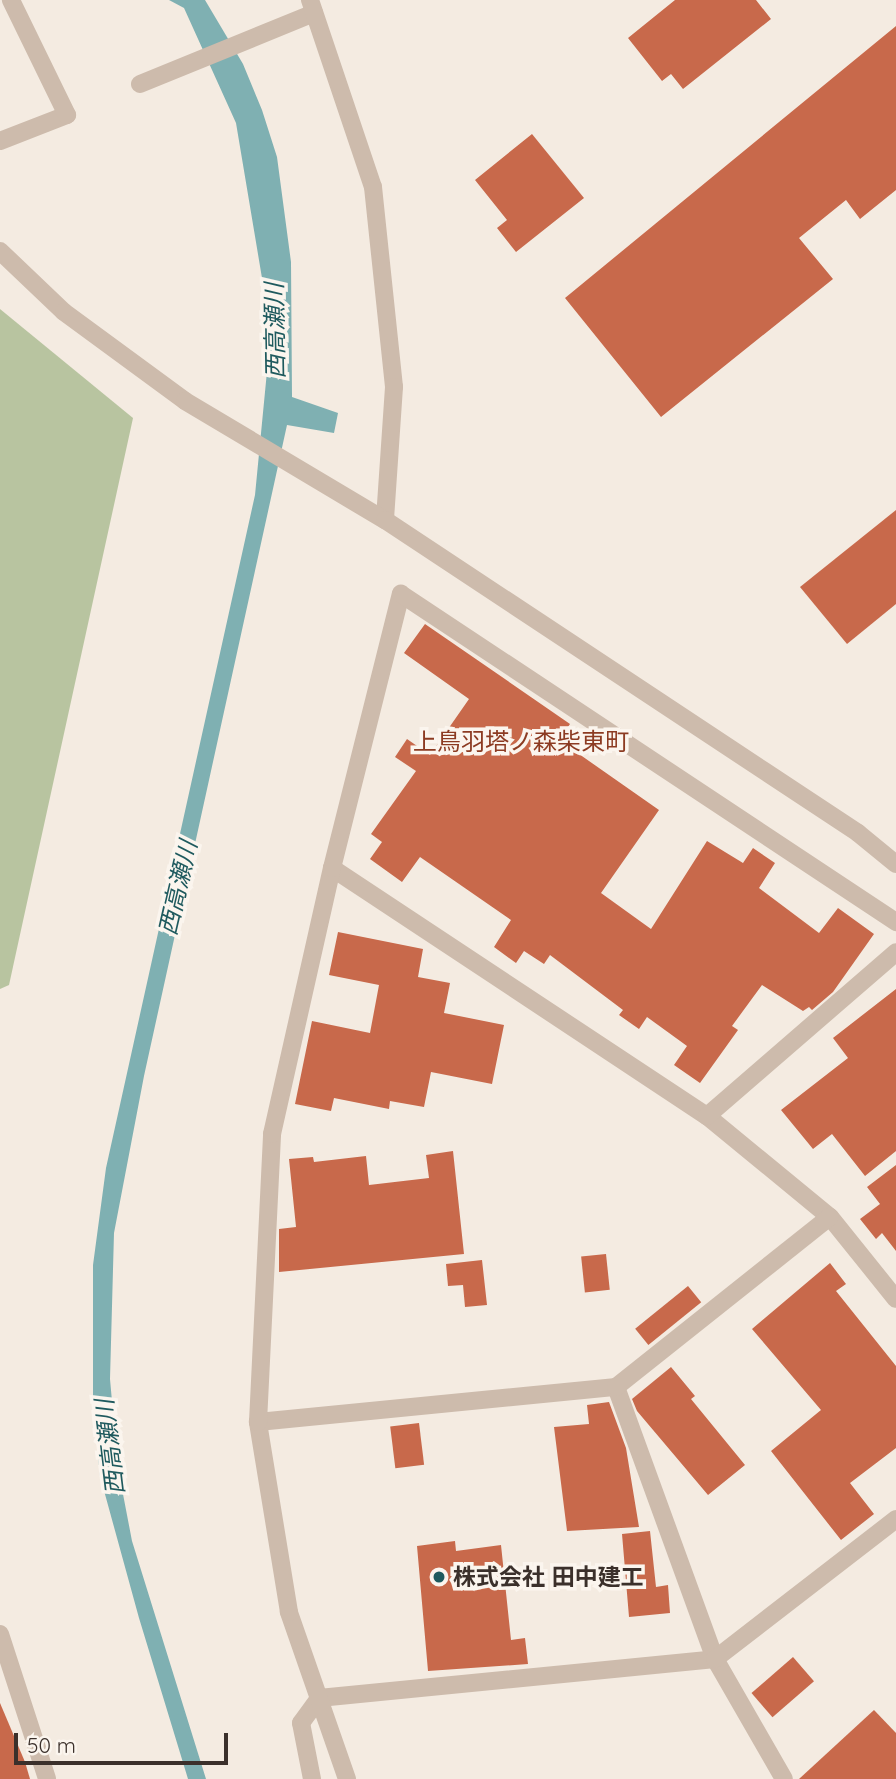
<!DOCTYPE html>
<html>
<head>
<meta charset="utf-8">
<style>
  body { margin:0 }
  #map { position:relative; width:896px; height:1779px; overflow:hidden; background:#f4ebe1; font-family:Quicksand,"Noto Sans JP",sans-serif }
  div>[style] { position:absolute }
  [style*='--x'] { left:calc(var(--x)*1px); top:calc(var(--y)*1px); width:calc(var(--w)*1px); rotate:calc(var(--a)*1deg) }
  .green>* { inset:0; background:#b8c4a0 }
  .water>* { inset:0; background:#7fb0b2 }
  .building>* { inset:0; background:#c8694b; transform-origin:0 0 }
  .minor>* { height:18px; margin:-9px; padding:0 9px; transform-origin:9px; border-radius:9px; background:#cdbbac }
  .tertiary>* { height:18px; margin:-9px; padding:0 9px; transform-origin:9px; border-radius:9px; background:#cdbbac }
  .dots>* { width:19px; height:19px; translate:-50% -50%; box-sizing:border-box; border:4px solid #fbf5ee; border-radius:50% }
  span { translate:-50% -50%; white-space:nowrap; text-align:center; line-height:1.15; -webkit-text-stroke:7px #fbf5ee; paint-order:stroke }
  .poi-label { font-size:23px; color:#3b302b; font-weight:700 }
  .left { translate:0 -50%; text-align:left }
  .water-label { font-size:24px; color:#1f5a5e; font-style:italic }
  .neighbourhood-label { font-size:24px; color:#8c3b22 }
  .scale { position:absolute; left:14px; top:1733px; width:214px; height:32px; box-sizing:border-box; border:4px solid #3b302b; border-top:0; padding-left:9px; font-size:21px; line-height:24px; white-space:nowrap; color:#3b302b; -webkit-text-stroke:5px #fbf5ee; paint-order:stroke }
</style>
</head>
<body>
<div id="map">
  <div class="green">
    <i style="clip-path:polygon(0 309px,133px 418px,9px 985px,0 989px)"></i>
  </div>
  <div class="water">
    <i style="clip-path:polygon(169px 0,205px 0,243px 64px,262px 110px,277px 157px,291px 262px,292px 397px,338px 413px,334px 433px,287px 425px,144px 1076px,114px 1233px,110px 1379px,118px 1468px,132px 1541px,206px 1779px,188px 1779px,139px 1618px,100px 1476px,93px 1403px,93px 1265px,106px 1168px,255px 495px,268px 361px,264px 290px,236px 123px,184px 8px)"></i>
  </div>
  <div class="building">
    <i style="clip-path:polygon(675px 0,756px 0,771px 19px,683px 89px,671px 74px,662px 81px,628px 38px)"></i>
    <i style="clip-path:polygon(896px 26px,896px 190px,860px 219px,846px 200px,799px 238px,833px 279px,661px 417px,565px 298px)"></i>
    <i style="clip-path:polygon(532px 134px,584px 198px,516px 252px,497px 228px,507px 220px,475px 180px)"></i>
    <i style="clip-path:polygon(896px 510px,896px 604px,847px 644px,800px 587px)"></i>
    <i style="clip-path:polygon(425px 624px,570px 724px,559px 740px,659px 810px,601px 893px,651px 929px,707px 841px,743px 863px,753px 848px,775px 863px,759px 888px,819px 933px,838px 908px,874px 934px,833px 992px,812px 1010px,809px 1007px,803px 1011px,762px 985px,732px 1026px,738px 1030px,700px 1083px,674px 1065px,687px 1046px,647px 1017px,639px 1029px,619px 1015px,623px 1010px,550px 955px,544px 964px,524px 951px,516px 963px,494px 947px,511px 920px,420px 857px,402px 882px,370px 859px,382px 842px,371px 834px,416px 771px,395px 757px,407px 739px,430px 755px,469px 699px,404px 653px)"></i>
    <i style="clip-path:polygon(338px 932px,423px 949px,418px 977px,450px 983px,444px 1013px,504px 1025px,492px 1084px,431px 1072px,424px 1107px,390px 1101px,389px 1109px,334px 1098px,331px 1111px,295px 1104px,312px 1021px,370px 1033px,379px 985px,329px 975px)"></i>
    <i style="clip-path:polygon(896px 989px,896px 1151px,865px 1176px,832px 1134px,813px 1149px,781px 1110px,848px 1058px,833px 1038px)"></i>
    <i style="clip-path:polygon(453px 1151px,464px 1254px,279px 1272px,279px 1229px,296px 1227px,289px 1159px,313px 1157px,314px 1162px,366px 1156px,369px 1185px,429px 1178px,426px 1155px)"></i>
    <i style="clip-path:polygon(896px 1165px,896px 1251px,882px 1233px,876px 1239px,860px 1219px,880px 1204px,867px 1187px)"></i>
    <i style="left:606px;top:1254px;width:36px;height:25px;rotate:84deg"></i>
    <i style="clip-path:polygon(482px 1260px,487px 1305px,465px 1307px,463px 1285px,448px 1286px,446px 1264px)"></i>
    <i style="clip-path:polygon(830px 1263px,846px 1284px,836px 1291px,896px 1366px,896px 1448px,850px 1483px,874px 1514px,841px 1540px,771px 1451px,821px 1410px,752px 1329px)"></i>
    <i style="left:688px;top:1286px;width:21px;height:68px;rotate:51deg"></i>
    <i style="clip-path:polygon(671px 1367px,695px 1396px,691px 1399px,745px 1465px,708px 1495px,637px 1411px,632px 1399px)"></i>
    <i style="clip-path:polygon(609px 1402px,626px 1448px,639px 1527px,567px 1531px,554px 1427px,589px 1424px,587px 1405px)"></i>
    <i style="left:419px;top:1423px;width:42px;height:29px;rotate:83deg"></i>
    <i style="clip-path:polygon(650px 1531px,656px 1587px,668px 1585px,670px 1613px,629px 1617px,622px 1534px)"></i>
    <i style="clip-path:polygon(455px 1541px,456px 1551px,501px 1545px,511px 1640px,525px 1638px,528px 1664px,428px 1671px,417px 1546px)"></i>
    <i style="left:793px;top:1657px;width:32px;height:55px;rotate:49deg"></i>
    <i style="clip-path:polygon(0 1703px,25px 1762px,30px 1779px,0 1779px)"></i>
    <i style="clip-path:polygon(874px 1710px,896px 1733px,896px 1779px,799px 1779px)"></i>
  </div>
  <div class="minor">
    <i style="--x:140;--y:84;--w:188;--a:-22.2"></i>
    <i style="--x:0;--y:141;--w:72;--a:-21.2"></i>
    <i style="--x:67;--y:115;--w:128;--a:-116"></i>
    <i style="--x:332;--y:868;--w:450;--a:33.5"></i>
    <i style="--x:707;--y:1116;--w:159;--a:39.4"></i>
    <i style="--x:830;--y:1217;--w:105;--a:51.2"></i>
    <i style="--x:707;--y:1116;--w:250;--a:-40.9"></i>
    <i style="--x:616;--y:1387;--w:289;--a:70"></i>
    <i style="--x:715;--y:1659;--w:138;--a:60.1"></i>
    <i style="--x:258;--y:1422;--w:360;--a:-5.6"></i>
    <i style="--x:616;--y:1387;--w:273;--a:-38.5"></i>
    <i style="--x:0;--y:1634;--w:152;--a:72"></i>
    <i style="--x:312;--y:1779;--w:57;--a:-101.1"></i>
    <i style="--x:301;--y:1723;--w:31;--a:-54"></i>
    <i style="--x:319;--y:1698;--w:398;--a:-5.6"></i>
    <i style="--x:715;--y:1659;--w:229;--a:-37.7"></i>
    <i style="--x:347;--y:1779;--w:177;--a:-109.2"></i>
    <i style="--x:289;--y:1612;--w:193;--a:-99.3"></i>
    <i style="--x:258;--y:1422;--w:288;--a:-87.2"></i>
    <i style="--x:272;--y:1134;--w:273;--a:-77.3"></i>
    <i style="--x:332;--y:868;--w:283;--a:-75.9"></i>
    <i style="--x:401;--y:594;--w:594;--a:33.53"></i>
  </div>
  <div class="tertiary">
    <i style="--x:310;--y:0;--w:197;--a:71.4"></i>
    <i style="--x:373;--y:187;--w:201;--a:84"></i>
    <i style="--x:394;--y:387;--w:133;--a:93.9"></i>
    <i style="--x:0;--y:251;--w:88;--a:43.6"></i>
    <i style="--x:64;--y:312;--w:150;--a:36.3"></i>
    <i style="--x:185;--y:401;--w:233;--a:30.8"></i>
    <i style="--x:385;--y:520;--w:567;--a:33.49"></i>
    <i style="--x:858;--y:833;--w:49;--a:39.2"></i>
  </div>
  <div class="dots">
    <i style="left:439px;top:1577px;background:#1f5a5e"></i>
  </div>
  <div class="poi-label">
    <span class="left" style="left:453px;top:1577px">株式会社 田中建工</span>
  </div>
  <div class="water-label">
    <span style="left:275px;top:331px;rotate:-91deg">西高瀬川</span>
    <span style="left:178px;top:888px;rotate:-77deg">西高瀬川</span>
    <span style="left:110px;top:1447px;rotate:-97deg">西高瀬川</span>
  </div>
  <div class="neighbourhood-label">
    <span style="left:521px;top:742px">上鳥羽塔ノ森柴東町</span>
  </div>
  <div class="scale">50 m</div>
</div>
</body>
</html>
